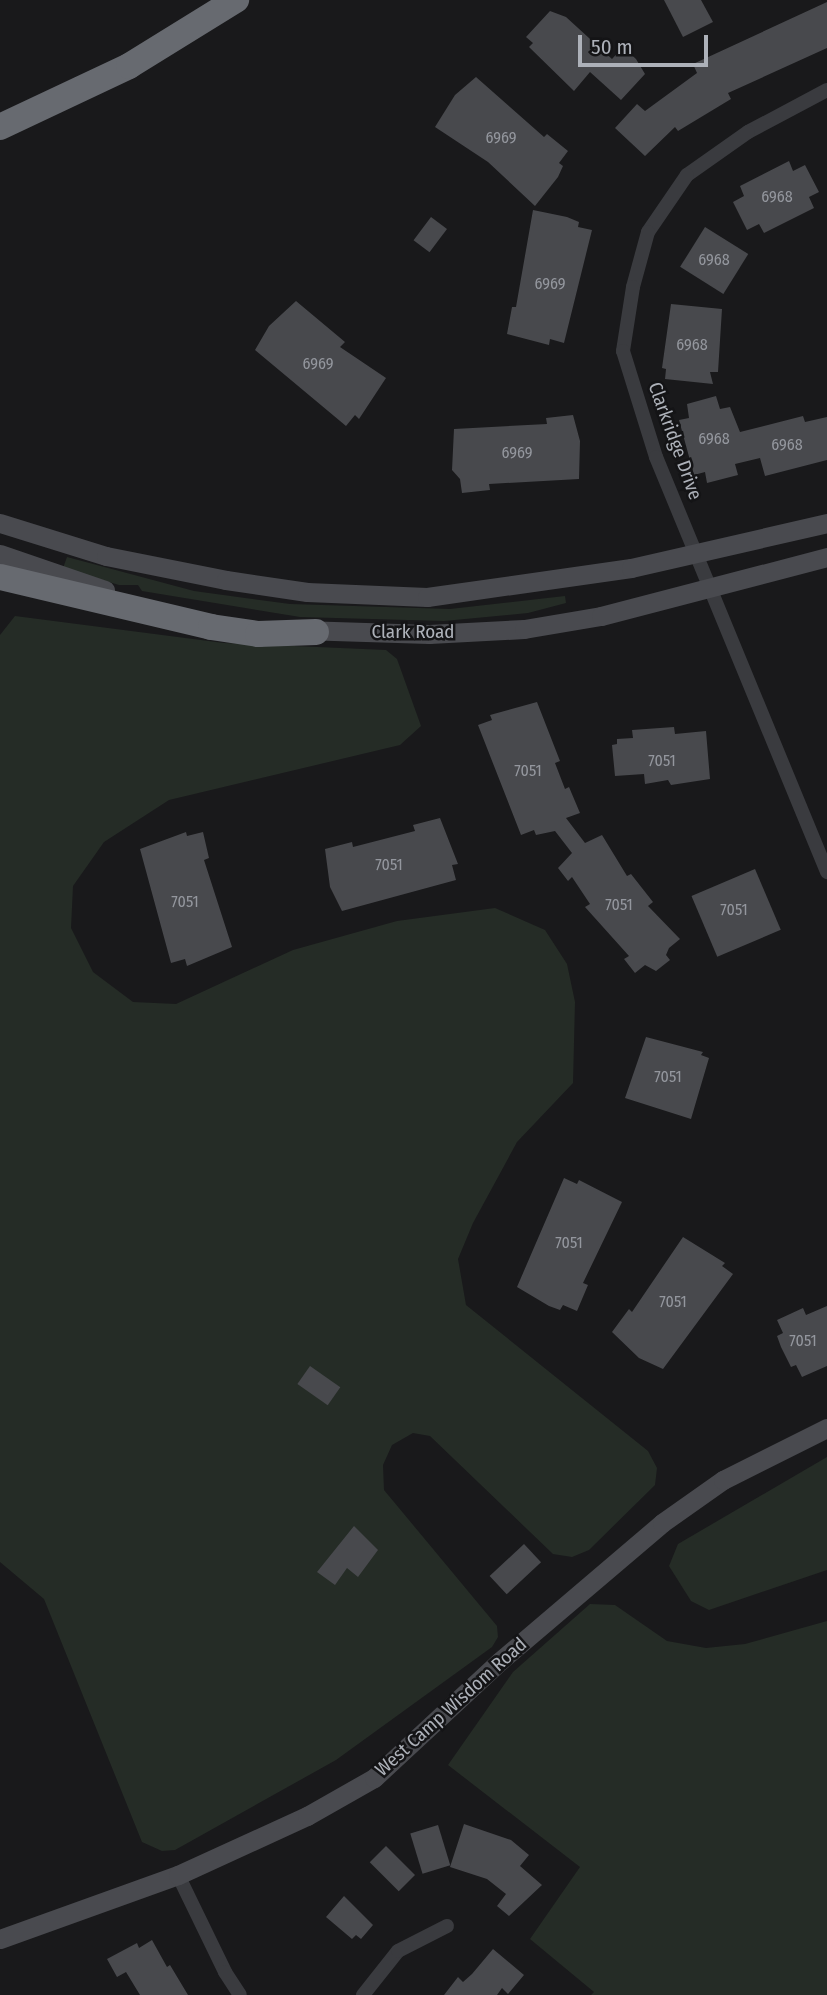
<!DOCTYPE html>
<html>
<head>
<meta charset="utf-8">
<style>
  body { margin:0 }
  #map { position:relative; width:827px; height:1995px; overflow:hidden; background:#19191b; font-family:"Fira Sans Condensed",sans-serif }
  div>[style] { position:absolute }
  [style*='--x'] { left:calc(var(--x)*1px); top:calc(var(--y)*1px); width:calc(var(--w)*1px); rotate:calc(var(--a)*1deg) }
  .green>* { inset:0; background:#252c26 }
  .building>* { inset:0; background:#48494d; transform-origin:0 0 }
  .street>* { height:14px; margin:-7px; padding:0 7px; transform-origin:7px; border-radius:7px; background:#3a3b3f }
  .secondary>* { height:19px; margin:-9.5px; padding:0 9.5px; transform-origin:9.5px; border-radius:9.5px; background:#494a4f }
  .highway>* { height:26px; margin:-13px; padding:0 13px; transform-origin:13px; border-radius:13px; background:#676a70 }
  span { translate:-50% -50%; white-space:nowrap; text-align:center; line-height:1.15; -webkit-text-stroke:5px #141416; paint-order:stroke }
  .number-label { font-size:16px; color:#94979e }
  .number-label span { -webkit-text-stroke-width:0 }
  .street-label { font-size:19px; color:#adb1b9 }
  .scale { position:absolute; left:578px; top:35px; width:130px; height:32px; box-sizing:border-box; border:4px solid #adb1b9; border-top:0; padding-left:9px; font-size:21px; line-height:24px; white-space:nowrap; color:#adb1b9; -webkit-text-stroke:5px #141416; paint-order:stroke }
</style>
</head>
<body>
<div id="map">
  <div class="green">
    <i style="clip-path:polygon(67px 557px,194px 591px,290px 604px,450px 609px,565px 596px,566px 603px,528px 613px,444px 621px,300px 617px,142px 591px,138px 585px,119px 585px,63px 568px)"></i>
    <i style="clip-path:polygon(15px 616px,224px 643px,386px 650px,397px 659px,421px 726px,400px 745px,169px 800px,104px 842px,73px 886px,71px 928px,93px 972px,133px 1002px,176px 1004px,293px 950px,397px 921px,495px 908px,545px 930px,567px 964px,575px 1002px,573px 1083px,517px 1142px,473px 1223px,458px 1259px,466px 1305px,648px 1451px,657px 1468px,655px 1485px,589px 1550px,572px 1557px,553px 1554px,430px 1436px,413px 1433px,392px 1445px,383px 1465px,384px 1490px,497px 1626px,498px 1637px,492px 1647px,336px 1760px,175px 1850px,162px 1851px,142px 1842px,44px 1599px,0 1562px,0 635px)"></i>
    <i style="clip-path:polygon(827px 1457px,827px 1570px,709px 1610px,691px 1601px,669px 1566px,678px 1544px)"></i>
    <i style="clip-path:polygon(590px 1604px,615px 1605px,667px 1641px,706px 1648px,745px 1644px,827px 1621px,827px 1995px,591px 1995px,594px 1992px,530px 1939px,580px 1867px,448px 1765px,513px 1672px)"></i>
  </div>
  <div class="building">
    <i style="clip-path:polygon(664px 0,701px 0,713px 22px,683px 37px)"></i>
    <i style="clip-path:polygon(827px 2px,827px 48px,728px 93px,731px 99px,678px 131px,675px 127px,645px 156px,615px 128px,637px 104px,645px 111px,697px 73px,693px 64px)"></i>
    <i style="clip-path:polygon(550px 11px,566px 17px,612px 59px,623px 47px,636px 59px,645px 74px,621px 100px,590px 72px,574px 91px,529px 47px,533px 43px,526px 37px)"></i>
    <i style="clip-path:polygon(476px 77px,544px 137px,547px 134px,568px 151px,559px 163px,563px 166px,558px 177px,535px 206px,488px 162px,435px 127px,455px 95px)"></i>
    <i style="clip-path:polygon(789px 161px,793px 171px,805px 165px,819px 192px,809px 197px,814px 208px,764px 233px,759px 224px,747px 230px,733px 202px,744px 196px,740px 186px)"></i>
    <i style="clip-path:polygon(533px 210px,567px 217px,579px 222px,578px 227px,592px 230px,564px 343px,550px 339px,549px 345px,507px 334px,512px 307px,516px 307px)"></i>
    <i style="left:431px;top:217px;width:20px;height:29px;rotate:37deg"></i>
    <i style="left:705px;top:227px;width:51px;height:47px;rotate:32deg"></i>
    <i style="clip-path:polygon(296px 301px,345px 342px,340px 347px,386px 378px,359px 419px,355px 415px,346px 426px,255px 350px,269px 326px)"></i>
    <i style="clip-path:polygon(671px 304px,722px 309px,718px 372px,710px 372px,713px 384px,665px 379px,666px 369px,662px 368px)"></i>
    <i style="clip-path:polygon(716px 396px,720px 409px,730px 407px,740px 432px,803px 416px,805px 422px,827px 417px,827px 460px,765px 476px,760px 458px,735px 464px,738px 475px,707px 483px,705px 472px,694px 475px,679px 420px,689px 418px,687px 404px)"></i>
    <i style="clip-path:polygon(573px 415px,580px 441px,579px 479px,489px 484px,490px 490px,462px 493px,460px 479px,452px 470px,454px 429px,547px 424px,546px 418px)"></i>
    <i style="clip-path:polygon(537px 702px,560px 761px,555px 763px,565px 789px,569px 787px,580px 813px,566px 818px,585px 843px,602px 835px,627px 876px,631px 874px,653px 902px,648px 906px,680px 939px,669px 948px,666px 955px,670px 960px,656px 971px,645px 965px,635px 973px,624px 959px,629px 956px,585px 907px,590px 904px,572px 877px,568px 881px,558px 868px,572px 853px,555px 831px,536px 835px,534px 830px,521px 835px,478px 725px,492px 720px,490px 715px)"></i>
    <i style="clip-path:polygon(674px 727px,675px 734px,706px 731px,710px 779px,671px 785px,668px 780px,645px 784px,644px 774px,615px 776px,612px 745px,617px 744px,617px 739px,633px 738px,632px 730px)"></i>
    <i style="clip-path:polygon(440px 818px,458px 864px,452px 865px,456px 880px,342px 911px,330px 887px,325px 849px,352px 842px,353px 847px,415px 831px,413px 825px)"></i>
    <i style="clip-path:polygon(186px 832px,187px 836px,203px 832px,209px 858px,204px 860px,232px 947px,187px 966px,185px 959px,171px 963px,140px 849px)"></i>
    <i style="left:755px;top:869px;width:66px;height:69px;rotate:67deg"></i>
    <i style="clip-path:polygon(646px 1037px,703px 1052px,701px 1055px,709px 1058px,691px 1119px,625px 1098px)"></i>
    <i style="clip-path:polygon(564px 1178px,577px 1184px,579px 1180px,622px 1202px,583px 1283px,588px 1285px,577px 1311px,563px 1305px,560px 1310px,549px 1306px,517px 1287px)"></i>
    <i style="clip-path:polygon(683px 1237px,725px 1263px,722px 1266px,733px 1274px,663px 1369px,639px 1358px,612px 1332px,629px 1309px,632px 1312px)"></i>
    <i style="clip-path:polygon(827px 1306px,827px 1366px,802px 1377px,796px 1365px,791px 1367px,781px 1347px,777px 1336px,783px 1333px,777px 1320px,803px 1308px,806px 1315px)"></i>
    <i style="left:310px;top:1366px;width:37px;height:22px;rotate:35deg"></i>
    <i style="clip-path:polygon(354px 1526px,378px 1550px,358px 1577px,347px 1568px,335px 1585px,317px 1572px)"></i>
    <i style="left:524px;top:1544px;width:25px;height:47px;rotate:47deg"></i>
    <i style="clip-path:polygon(464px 1824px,511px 1840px,529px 1855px,520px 1866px,542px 1885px,509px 1916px,497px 1906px,506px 1894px,487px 1879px,450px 1867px)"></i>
    <i style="left:438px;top:1825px;width:42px;height:29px;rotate:73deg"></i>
    <i style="left:386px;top:1846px;width:41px;height:23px;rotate:45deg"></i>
    <i style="clip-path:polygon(344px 1896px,373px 1925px,361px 1939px,356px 1935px,352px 1939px,326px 1917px)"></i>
    <i style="clip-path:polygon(152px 1940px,167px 1967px,170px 1965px,188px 1995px,140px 1995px,126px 1972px,117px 1977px,107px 1959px,137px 1943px,139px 1948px)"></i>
    <i style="clip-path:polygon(493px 1949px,524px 1975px,508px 1994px,502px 1988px,497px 1995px,444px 1995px,458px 1977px,463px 1982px,472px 1974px)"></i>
  </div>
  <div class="street">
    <i style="--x:827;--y:90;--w:89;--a:152"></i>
    <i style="--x:748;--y:132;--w:75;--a:144.8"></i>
    <i style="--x:687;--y:175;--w:69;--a:124.4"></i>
    <i style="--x:648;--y:232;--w:57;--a:105.3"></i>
    <i style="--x:633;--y:287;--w:65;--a:98.9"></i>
    <i style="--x:623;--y:351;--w:111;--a:72.7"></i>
    <i style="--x:656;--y:457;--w:449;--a:67.6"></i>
    <i style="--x:178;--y:1875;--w:108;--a:64.1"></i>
    <i style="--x:225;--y:1972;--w:27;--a:57"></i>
    <i style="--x:363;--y:1995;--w:56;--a:-51.5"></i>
    <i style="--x:398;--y:1951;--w:55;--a:-27"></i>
  </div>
  <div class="secondary">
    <i style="--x:0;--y:523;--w:111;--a:17.3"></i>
    <i style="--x:106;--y:556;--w:122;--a:11.3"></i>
    <i style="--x:226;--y:580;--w:82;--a:8.4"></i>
    <i style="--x:307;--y:592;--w:120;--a:2.4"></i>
    <i style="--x:427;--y:597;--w:206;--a:-8.1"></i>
    <i style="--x:631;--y:568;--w:201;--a:-12.9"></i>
    <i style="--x:0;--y:554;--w:111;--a:18.9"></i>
    <i style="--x:302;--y:630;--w:127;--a:1.8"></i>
    <i style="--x:429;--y:634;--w:95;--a:-3"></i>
    <i style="--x:524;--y:629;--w:78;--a:-9.6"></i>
    <i style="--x:601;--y:616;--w:234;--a:-14.6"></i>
    <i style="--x:0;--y:1939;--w:189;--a:-19.8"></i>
    <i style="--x:178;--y:1875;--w:142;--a:-24.6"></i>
    <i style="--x:307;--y:1816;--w:77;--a:-29.6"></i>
    <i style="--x:374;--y:1778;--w:172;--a:-42.9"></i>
    <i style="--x:500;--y:1661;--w:213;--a:-40.4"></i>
    <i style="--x:662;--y:1523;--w:75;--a:-35.2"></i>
    <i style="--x:723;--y:1480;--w:116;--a:-26.6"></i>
  </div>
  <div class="highway">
    <i style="--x:0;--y:127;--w:143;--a:-25.3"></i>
    <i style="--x:129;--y:66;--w:126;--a:-31.7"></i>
    <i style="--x:0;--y:577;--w:217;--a:13.3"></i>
    <i style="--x:211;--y:627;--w:48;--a:8.5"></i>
    <i style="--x:258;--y:634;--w:58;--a:-2"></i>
  </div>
  <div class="number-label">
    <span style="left:501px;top:138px">6969</span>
    <span style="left:777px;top:197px">6968</span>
    <span style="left:714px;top:260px">6968</span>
    <span style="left:550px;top:284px">6969</span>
    <span style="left:692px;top:345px">6968</span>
    <span style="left:318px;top:364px">6969</span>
    <span style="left:714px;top:439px">6968</span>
    <span style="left:787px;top:445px">6968</span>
    <span style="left:517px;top:453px">6969</span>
    <span style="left:662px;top:761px">7051</span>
    <span style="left:528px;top:771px">7051</span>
    <span style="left:389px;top:865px">7051</span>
    <span style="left:185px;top:902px">7051</span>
    <span style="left:619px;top:905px">7051</span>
    <span style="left:734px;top:910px">7051</span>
    <span style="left:668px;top:1077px">7051</span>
    <span style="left:569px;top:1243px">7051</span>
    <span style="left:673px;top:1302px">7051</span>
    <span style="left:803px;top:1341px">7051</span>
  </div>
  <div class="street-label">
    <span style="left:675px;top:441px;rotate:70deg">Clarkridge Drive</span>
    <span style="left:413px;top:632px">Clark Road</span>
    <span style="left:451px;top:1707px;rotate:-42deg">West Camp Wisdom Road</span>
  </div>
  <div class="scale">50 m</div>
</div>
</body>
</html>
